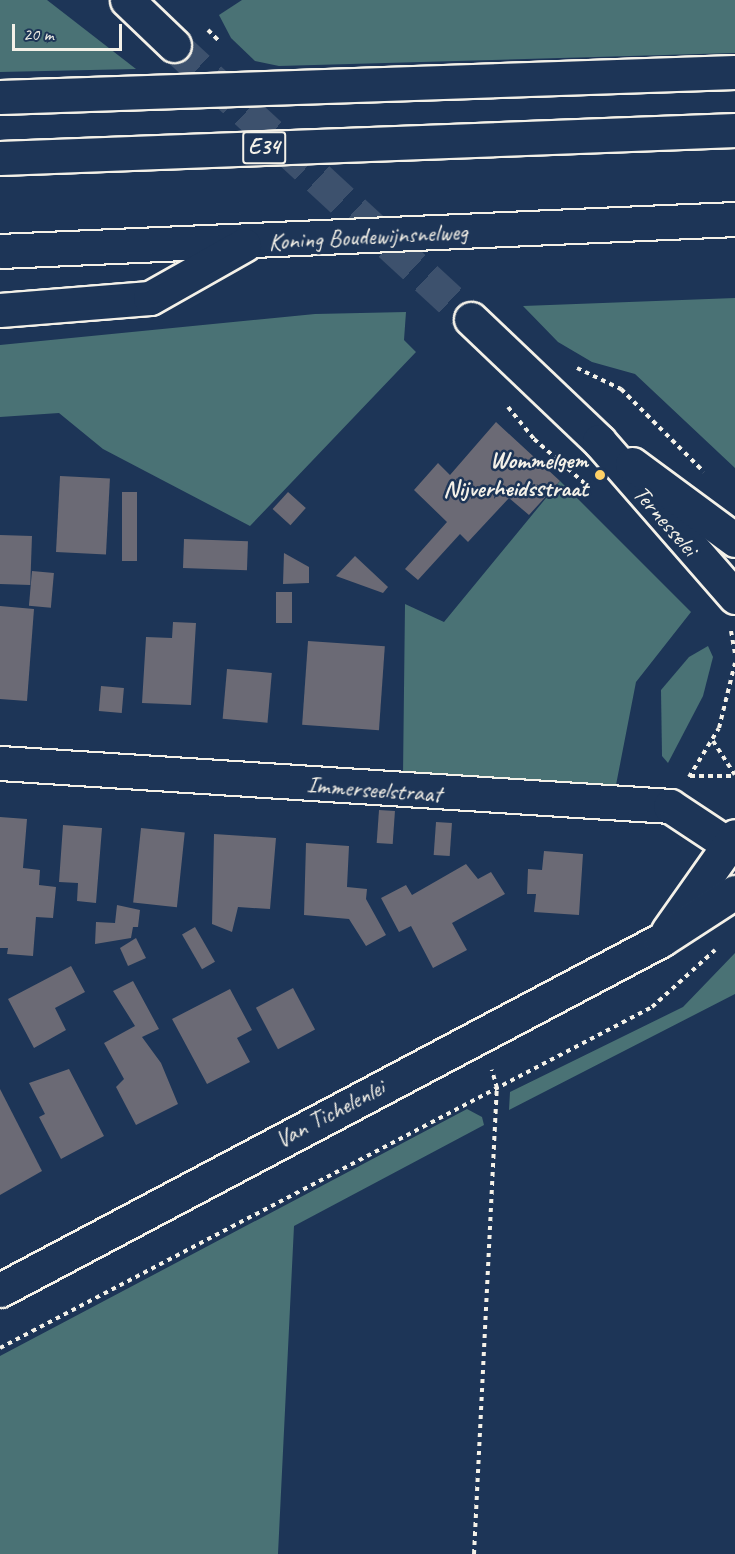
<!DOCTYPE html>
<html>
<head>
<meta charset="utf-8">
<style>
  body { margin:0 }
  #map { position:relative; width:735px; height:1554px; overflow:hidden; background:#1d3557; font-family:Caveat,sans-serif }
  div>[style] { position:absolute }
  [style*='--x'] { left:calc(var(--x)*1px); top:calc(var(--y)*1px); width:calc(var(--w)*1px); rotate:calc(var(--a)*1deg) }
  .green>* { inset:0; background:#4a7275 }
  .building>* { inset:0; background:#6b6a75; transform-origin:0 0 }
  .minor-tunnel>* { height:33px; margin-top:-16.5px; transform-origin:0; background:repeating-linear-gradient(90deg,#3d516d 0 33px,transparent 0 49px) }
  .path>* { height:4px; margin-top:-2px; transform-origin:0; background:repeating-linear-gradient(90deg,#f4f1e8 0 4.5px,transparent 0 9px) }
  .roads { filter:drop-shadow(2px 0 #f4f1e8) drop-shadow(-2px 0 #f4f1e8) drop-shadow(0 2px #f4f1e8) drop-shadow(0 -2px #f4f1e8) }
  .minor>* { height:33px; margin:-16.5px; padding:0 16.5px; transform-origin:16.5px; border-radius:16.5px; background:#1d3557 }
  .highway>* { height:33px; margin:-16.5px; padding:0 16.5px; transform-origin:16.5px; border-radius:16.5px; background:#1d3557 }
  .dots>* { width:16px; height:16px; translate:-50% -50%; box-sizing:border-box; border:3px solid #1d3557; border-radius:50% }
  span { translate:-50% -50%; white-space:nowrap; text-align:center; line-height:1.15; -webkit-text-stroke:5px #1d3557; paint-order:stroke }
  .shield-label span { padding:2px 4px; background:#1d3557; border:2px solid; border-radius:4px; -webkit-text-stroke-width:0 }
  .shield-label { font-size:22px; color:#f4f1e8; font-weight:700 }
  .street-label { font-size:24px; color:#f4f1e8 }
  .poi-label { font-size:24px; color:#f4f1e8; font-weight:700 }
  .right { translate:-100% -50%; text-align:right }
  .scale { position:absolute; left:12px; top:24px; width:110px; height:27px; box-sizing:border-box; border:3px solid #f4f1e8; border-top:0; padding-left:8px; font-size:18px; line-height:21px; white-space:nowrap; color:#f4f1e8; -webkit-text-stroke:4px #1d3557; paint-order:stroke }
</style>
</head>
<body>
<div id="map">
  <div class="green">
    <i style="clip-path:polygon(0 0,47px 0,136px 69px,0 72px)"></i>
    <i style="clip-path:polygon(242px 0,735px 0,735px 53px,279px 66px,255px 61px,231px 38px,219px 15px)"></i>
    <i style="clip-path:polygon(735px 298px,735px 468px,635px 374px,592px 362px,558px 342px,523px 306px)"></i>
    <i style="clip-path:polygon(406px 312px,404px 340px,416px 352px,250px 526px,103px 449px,59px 413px,0 417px,0 345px,315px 314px)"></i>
    <i style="clip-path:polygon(560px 481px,691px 612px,636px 682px,616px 785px,403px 775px,405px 604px,444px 622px)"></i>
    <i style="clip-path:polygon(708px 646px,713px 657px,703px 696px,668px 763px,662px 756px,661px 690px,689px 657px)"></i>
    <i style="clip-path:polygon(735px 953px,735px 994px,509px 1110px,510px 1092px,683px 1007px)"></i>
    <i style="clip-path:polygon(467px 1109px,482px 1117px,484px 1125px,294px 1226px,278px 1554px,0 1554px,0 1356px)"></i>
  </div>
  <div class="building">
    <i style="clip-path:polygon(496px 422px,560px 481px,529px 515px,509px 498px,468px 542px,460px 534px,418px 580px,405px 569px,447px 522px,414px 490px,438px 463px,450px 475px)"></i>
    <i style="left:60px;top:476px;width:50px;height:76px;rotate:3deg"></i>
    <i style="left:122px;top:492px;width:15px;height:69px"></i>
    <i style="left:288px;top:492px;width:24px;height:23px;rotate:42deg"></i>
    <i style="left:0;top:535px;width:32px;height:49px;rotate:2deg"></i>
    <i style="left:184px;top:539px;width:64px;height:29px;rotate:2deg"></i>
    <i style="clip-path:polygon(284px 553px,309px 567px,309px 583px,283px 584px)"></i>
    <i style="clip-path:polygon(355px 556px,388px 587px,383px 593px,336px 576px)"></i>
    <i style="left:32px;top:571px;width:22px;height:35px;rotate:5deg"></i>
    <i style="left:276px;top:592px;width:16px;height:31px"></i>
    <i style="clip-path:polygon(0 606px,34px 609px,27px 701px,0 699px)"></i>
    <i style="clip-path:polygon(173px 622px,196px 623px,191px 705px,142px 703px,146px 637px,172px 638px)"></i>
    <i style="left:308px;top:641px;width:77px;height:84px;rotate:4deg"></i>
    <i style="left:227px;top:669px;width:45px;height:50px;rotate:5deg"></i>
    <i style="left:101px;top:686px;width:23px;height:25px;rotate:5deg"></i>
    <i style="left:379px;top:810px;width:16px;height:33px;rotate:4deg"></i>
    <i style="clip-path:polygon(0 817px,27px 819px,23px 868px,40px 870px,39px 885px,56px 887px,53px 918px,36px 917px,33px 956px,7px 954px,8px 948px,0 948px)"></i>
    <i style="left:436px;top:822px;width:16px;height:33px;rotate:4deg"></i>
    <i style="clip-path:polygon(63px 825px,102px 828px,96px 903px,77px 901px,78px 883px,59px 882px)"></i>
    <i style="left:141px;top:828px;width:44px;height:75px;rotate:6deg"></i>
    <i style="clip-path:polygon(214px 834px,276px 838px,270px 909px,238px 907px,232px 932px,212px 924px)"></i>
    <i style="clip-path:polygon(306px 843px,349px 846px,347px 887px,367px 889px,366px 899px,386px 935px,366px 946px,349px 919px,304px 915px)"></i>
    <i style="clip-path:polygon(544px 851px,583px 854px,579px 915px,534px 912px,536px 894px,527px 894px,528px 869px,542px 870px)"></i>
    <i style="clip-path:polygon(466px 864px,478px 879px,491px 872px,505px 894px,452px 923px,467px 950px,433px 968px,411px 926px,399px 932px,381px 898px,406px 885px,412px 895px)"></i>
    <i style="clip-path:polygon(117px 905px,140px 910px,138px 927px,133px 927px,131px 938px,95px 944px,96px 922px,115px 923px)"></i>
    <i style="left:195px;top:927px;width:40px;height:15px;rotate:60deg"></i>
    <i style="clip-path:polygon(136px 938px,146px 958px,128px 966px,120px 948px)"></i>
    <i style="clip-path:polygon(71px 966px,85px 992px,55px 1008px,66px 1030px,34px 1048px,8px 999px)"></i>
    <i style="clip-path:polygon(133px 981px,159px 1029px,142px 1037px,161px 1063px,178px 1104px,136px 1125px,116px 1087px,124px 1079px,104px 1043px,135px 1026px,113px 991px)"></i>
    <i style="left:293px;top:988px;width:47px;height:42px;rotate:62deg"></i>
    <i style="clip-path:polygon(230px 989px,252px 1030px,237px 1038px,250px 1062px,207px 1084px,172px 1019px)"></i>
    <i style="clip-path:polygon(69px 1069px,104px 1136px,61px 1159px,39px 1117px,45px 1114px,29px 1083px)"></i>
    <i style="clip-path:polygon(0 1089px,42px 1171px,0 1195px)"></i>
  </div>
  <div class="minor-tunnel">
    <i style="--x:174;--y:45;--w:404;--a:42.7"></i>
  </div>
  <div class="path">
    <i style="--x:208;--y:30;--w:14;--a:45"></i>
    <i style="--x:577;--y:368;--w:49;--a:25.5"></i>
    <i style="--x:621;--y:389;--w:117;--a:45"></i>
    <i style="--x:508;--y:407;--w:41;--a:50.9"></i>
    <i style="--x:534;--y:439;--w:74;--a:41.2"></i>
    <i style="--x:731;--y:631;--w:23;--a:80"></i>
    <i style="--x:713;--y:741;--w:40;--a:57.1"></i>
    <i style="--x:690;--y:776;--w:45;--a:0"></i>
    <i style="--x:689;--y:777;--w:57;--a:-58.5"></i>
    <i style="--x:719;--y:728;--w:67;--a:-76.2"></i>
    <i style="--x:0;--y:1348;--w:736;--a:-27.61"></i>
    <i style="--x:652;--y:1007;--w:85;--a:-42.1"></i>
    <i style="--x:474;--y:1554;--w:467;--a:-87.2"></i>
    <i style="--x:497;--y:1088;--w:19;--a:-106"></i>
  </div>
  <div class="roads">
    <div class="minor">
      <i style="--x:127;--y:0;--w:65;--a:43.8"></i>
      <i style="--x:471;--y:319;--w:177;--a:43.6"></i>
      <i style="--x:599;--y:441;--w:207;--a:48.9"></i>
      <i style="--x:632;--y:464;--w:128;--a:36.4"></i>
      <i style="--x:0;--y:763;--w:671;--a:3.67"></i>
      <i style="--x:670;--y:806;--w:78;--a:33.5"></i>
      <i style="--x:668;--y:931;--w:116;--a:-54.8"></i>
      <i style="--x:0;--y:1290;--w:748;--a:-27.9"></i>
      <i style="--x:661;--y:940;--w:88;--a:-33"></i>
    </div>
    <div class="highway">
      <i style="--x:0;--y:97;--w:735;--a:-1.95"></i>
      <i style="--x:0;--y:158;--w:736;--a:-2.18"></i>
      <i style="--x:0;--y:251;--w:736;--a:-2.49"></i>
      <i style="--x:0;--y:310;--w:150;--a:-4.6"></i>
      <i style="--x:150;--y:298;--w:108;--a:-29.4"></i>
    </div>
  </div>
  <div class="dots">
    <i style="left:600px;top:475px;background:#ffd166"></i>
  </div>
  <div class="shield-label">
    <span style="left:264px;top:148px">E34</span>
  </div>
  <div class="street-label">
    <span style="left:368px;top:237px;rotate:-3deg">Koning Boudewijnsnelweg</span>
    <span style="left:665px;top:521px;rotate:49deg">Ternesselei</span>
    <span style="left:374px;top:790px;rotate:4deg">Immerseelstraat</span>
    <span style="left:330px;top:1114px;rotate:-28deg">Van Tichelenlei</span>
  </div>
  <div class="poi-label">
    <span class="right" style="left:588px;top:475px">Wommelgem<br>Nijverheidsstraat</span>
  </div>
  <div class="scale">20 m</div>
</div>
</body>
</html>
